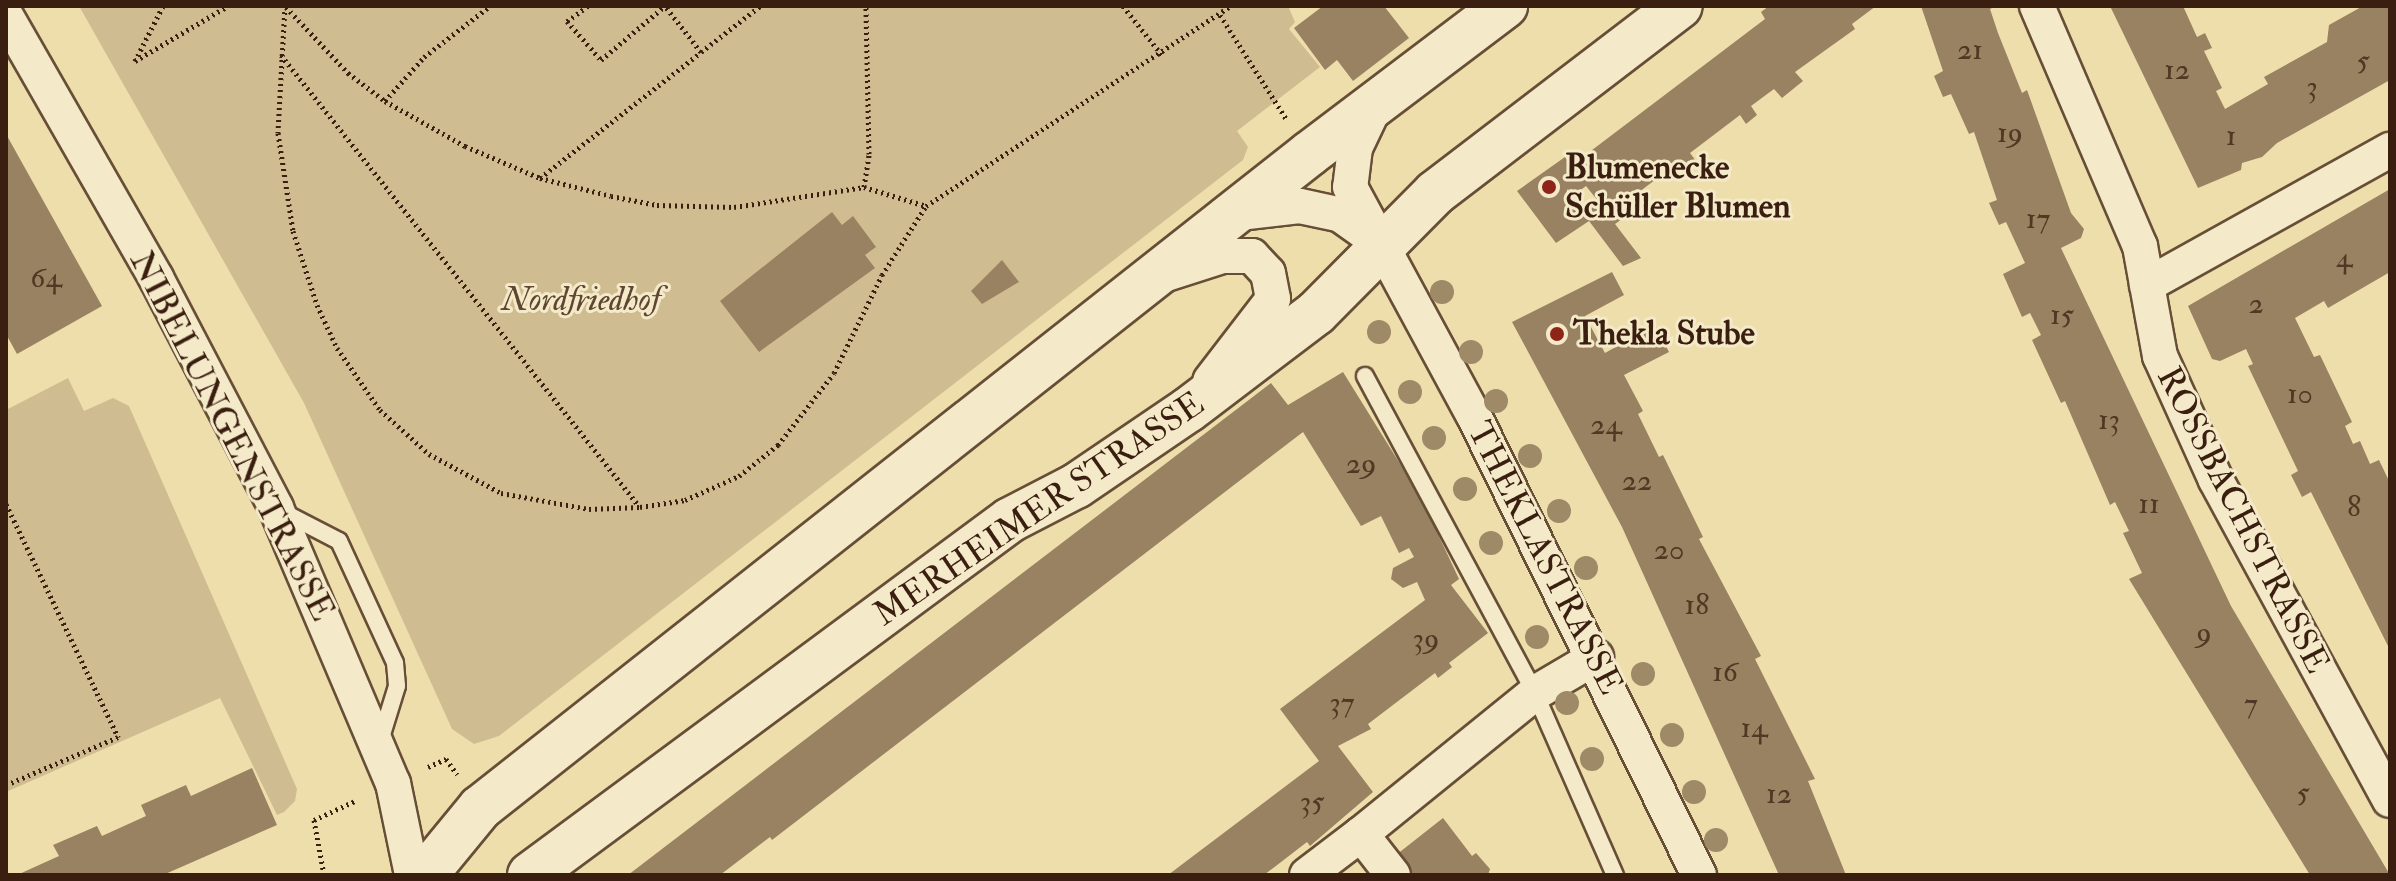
<!DOCTYPE html>
<html>
<head>
<meta charset="utf-8">
<style>
  body { margin:0 }
  #map { position:relative; width:2396px; height:881px; overflow:hidden; background:#eedeac; font-family:"IM FELL Double Pica",serif }
  div>[style] { position:absolute }
  [style*='--x'] { left:calc(var(--x)*1px); top:calc(var(--y)*1px); width:calc(var(--w)*1px); rotate:calc(var(--a)*1deg) }
  .green>* { inset:0; background:#cfbd91 }
  .building>* { inset:0; background:#988261 }
  .path>* { height:5px; margin-top:-2.5px; transform-origin:0; background:repeating-linear-gradient(90deg,#3a1e10 0 2px,transparent 0 6px) }
  .roads { filter:drop-shadow(2px 0 #674e37) drop-shadow(-2px 0 #674e37) drop-shadow(0 2px #674e37) drop-shadow(0 -2px #674e37) }
  .lane>* { height:16px; margin:-8px; padding:0 8px; transform-origin:8px; border-radius:8px; background:#f4eac9 }
  .street>* { height:34px; margin:-17px; padding:0 17px; transform-origin:17px; border-radius:17px; background:#f4eac9 }
  .secondary>* { height:44px; margin:-22px; padding:0 22px; transform-origin:22px; border-radius:22px; background:#f4eac9 }
  .trees>* { width:24px; height:24px; margin:-12px; border-radius:50%; background:#9f8a68 }
  .dots>* { width:22px; height:22px; translate:-50% -50%; box-sizing:border-box; border:4px solid #f4eac9; border-radius:50% }
  span { translate:-50% -50%; white-space:nowrap; text-align:center; line-height:1.15; -webkit-text-stroke:6px #f4eac9; paint-order:stroke }
  .number-label { font-size:30px; color:#523724 }
  .number-label span { -webkit-text-stroke-width:0 }
  .poi-label { font-size:34px; color:#3a1e10; font-weight:700 }
  .left { translate:0 -50%; text-align:left }
  .park-label { font-size:34px; color:#5f4630; font-style:italic }
  .street-label { font-size:34px; color:#3a1e10 }
  .frame { position:absolute; inset:0; border:8px solid #3a1e10; pointer-events:none }
</style>
</head>
<body>
<div id="map">
  <div class="green">
    <i style="clip-path:polygon(79px 6px,1288px 6px,1295px 22px,1289px 29px,1320px 67px,1237px 131px,1248px 147px,1243px 160px,499px 736px,474px 744px,452px 729px,304px 403px)"></i>
    <i style="clip-path:polygon(68px 378px,84px 411px,113px 398px,129px 406px,297px 789px,295px 801px,284px 812px,277px 815px,220px 698px,6px 792px,6px 410px)"></i>
  </div>
  <div class="building">
    <i style="clip-path:polygon(1323px 6px,1384px 6px,1409px 38px,1353px 81px,1337px 60px,1325px 70px,1294px 28px)"></i>
    <i style="clip-path:polygon(evenodd,1769px 6px,1876px 6px,1852px 24px,1855px 29px,1795px 72px,1803px 81px,1782px 98px,1774px 89px,1751px 106px,1757px 115px,1746px 124px,1740px 115px,1690px 153px,1696px 161px,1674px 178px,1668px 170px,1618px 208px,1625px 217px,1615px 224px,1641px 258px,1623px 266px,1589px 221px,1556px 243px,1517px 191px,1565px 157px,1571px 166px,1765px 19px,1761px 12px,1769px 6px,1586px 186px,1598px 201px,1583px 213px,1571px 197px,1586px 186px)"></i>
    <i style="clip-path:polygon(1921px 6px,1996px 6px,1990px 9px,1998px 33px,2022px 93px,2027px 90px,2071px 213px,2084px 229px,2081px 238px,2061px 248px,2231px 606px,2390px 875px,2310px 875px,2129px 579px,2142px 573px,2123px 533px,2129px 531px,2115px 502px,2110px 505px,2065px 401px,2061px 403px,2032px 340px,2041px 335px,2030px 313px,2022px 317px,2003px 274px,2025px 263px,2006px 222px,1999px 225px,1989px 203px,1997px 200px,1974px 132px,1969px 134px,1951px 94px,1943px 97px,1934px 76px,1943px 71px)"></i>
    <i style="clip-path:polygon(2110px 6px,2183px 6px,2197px 37px,2205px 33px,2212px 48px,2204px 51px,2222px 88px,2216px 91px,2225px 109px,2268px 84px,2264px 77px,2327px 42px,2329px 25px,2363px 6px,2390px 6px,2390px 80px,2277px 143px,2262px 157px,2242px 163px,2241px 170px,2198px 188px)"></i>
    <i style="clip-path:polygon(6px 134px,102px 306px,17px 354px,6px 334px)"></i>
    <i style="clip-path:polygon(2390px 189px,2390px 272px,2328px 308px,2324px 301px,2295px 318px,2314px 357px,2320px 355px,2352px 422px,2345px 426px,2353px 444px,2360px 441px,2370px 464px,2379px 460px,2390px 483px,2390px 650px,2311px 492px,2302px 497px,2291px 475px,2298px 471px,2248px 366px,2253px 364px,2246px 349px,2220px 361px,2212px 359px,2188px 306px)"></i>
    <i style="clip-path:polygon(832px 212px,842px 225px,853px 216px,876px 247px,865px 255px,875px 268px,759px 352px,720px 301px)"></i>
    <i style="clip-path:polygon(1002px 260px,1019px 282px,982px 304px,971px 291px)"></i>
    <i style="clip-path:polygon(1612px 272px,1624px 295px,1585px 316px,1605px 353px,1655px 325px,1669px 352px,1624px 375px,1643px 411px,1638px 414px,1659px 457px,1663px 455px,1703px 537px,1699px 539px,1761px 656px,1755px 659px,1815px 779px,1808px 781px,1846px 875px,1779px 875px,1622px 527px,1512px 322px)"></i>
    <i style="clip-path:polygon(1343px 372px,1420px 496px,1459px 579px,1451px 585px,1488px 633px,1449px 663px,1452px 667px,1438px 678px,1435px 673px,1368px 724px,1371px 729px,1338px 746px,1373px 792px,1310px 846px,1307px 842px,1264px 875px,1168px 875px,1319px 761px,1280px 709px,1425px 600px,1417px 582px,1403px 588px,1391px 579px,1393px 568px,1414px 557px,1409px 548px,1399px 553px,1381px 516px,1361px 526px,1303px 432px,772px 840px,770px 837px,720px 875px,628px 875px,1271px 383px,1288px 405px)"></i>
    <i style="clip-path:polygon(252px 768px,277px 825px,163px 875px,17px 875px,59px 856px,53px 845px,97px 826px,102px 836px,146px 816px,141px 805px,186px 785px,191px 796px)"></i>
    <i style="clip-path:polygon(1443px 818px,1472px 856px,1476px 853px,1490px 869px,1488px 875px,1411px 875px,1396px 855px)"></i>
  </div>
  <div class="path">
    <i style="--x:163;--y:6;--w:62;--a:117"></i>
    <i style="--x:135;--y:61;--w:108;--a:-30.6"></i>
    <i style="--x:285;--y:6;--w:127;--a:93.2"></i>
    <i style="--x:278;--y:133;--w:99;--a:81.3"></i>
    <i style="--x:293;--y:231;--w:78;--a:72"></i>
    <i style="--x:317;--y:305;--w:47;--a:65.1"></i>
    <i style="--x:337;--y:348;--w:75;--a:55.3"></i>
    <i style="--x:380;--y:410;--w:66;--a:41.9"></i>
    <i style="--x:429;--y:454;--w:82;--a:28.4"></i>
    <i style="--x:501;--y:493;--w:89;--a:10.3"></i>
    <i style="--x:589;--y:509;--w:51;--a:-2.2"></i>
    <i style="--x:640;--y:507;--w:46;--a:-8.8"></i>
    <i style="--x:685;--y:500;--w:59;--a:-24"></i>
    <i style="--x:739;--y:476;--w:50;--a:-38.5"></i>
    <i style="--x:778;--y:445;--w:91;--a:-52.1"></i>
    <i style="--x:834;--y:373;--w:109;--a:-63.9"></i>
    <i style="--x:882;--y:275;--w:82;--a:-57.5"></i>
    <i style="--x:588;--y:6;--w:26;--a:144"></i>
    <i style="--x:567;--y:21;--w:52;--a:48.9"></i>
    <i style="--x:601;--y:60;--w:84;--a:-40.2"></i>
    <i style="--x:1123;--y:6;--w:63;--a:51.5"></i>
    <i style="--x:286;--y:7;--w:91;--a:46.8"></i>
    <i style="--x:348;--y:73;--w:46;--a:37.1"></i>
    <i style="--x:385;--y:101;--w:92;--a:29.4"></i>
    <i style="--x:465;--y:146;--w:82;--a:23.1"></i>
    <i style="--x:540;--y:178;--w:73;--a:14.2"></i>
    <i style="--x:611;--y:196;--w:47;--a:11.1"></i>
    <i style="--x:657;--y:205;--w:77;--a:1.5"></i>
    <i style="--x:734;--y:207;--w:132;--a:-8.7"></i>
    <i style="--x:864;--y:187;--w:65;--a:17"></i>
    <i style="--x:926;--y:206;--w:365;--a:-33.3"></i>
    <i style="--x:1220;--y:15;--w:125;--a:57.5"></i>
    <i style="--x:701;--y:52;--w:75;--a:-37.9"></i>
    <i style="--x:281;--y:55;--w:576;--a:51.56"></i>
    <i style="--x:385;--y:101;--w:59;--a:-48.4"></i>
    <i style="--x:424;--y:57;--w:83;--a:-37.7"></i>
    <i style="--x:540;--y:178;--w:204;--a:-38"></i>
    <i style="--x:701;--y:52;--w:58;--a:-128"></i>
    <i style="--x:864;--y:187;--w:33;--a:-81"></i>
    <i style="--x:869;--y:154;--w:148;--a:-91.2"></i>
    <i style="--x:6;--y:504;--w:259;--a:64.3"></i>
    <i style="--x:118;--y:737;--w:122;--a:156.8"></i>
    <i style="--x:428;--y:767;--w:20;--a:-24"></i>
    <i style="--x:446;--y:759;--w:19;--a:54"></i>
    <i style="--x:324;--y:875;--w:56;--a:-100.3"></i>
    <i style="--x:314;--y:820;--w:47;--a:-24.9"></i>
  </div>
  <div class="roads">
    <div class="lane">
      <i style="--x:1365;--y:376;--w:360;--a:61.8"></i>
      <i style="--x:1535;--y:693;--w:199;--a:66.3"></i>
      <i style="--x:281;--y:511;--w:65;--a:27.3"></i>
      <i style="--x:339;--y:541;--w:134;--a:65.3"></i>
      <i style="--x:395;--y:663;--w:23;--a:85"></i>
      <i style="--x:397;--y:686;--w:61;--a:107.2"></i>
    </div>
    <div class="street">
      <i style="--x:2037;--y:6;--w:261;--a:66.8"></i>
      <i style="--x:2140;--y:246;--w:112;--a:79.7"></i>
      <i style="--x:2160;--y:356;--w:136;--a:65.7"></i>
      <i style="--x:2216;--y:480;--w:364;--a:61.5"></i>
      <i style="--x:6;--y:16;--w:302;--a:60.2"></i>
      <i style="--x:156;--y:278;--w:259;--a:62.4"></i>
      <i style="--x:276;--y:508;--w:299;--a:67"></i>
      <i style="--x:393;--y:783;--w:94;--a:78.3"></i>
      <i style="--x:1375;--y:106;--w:47;--a:115.5"></i>
      <i style="--x:1355;--y:148;--w:39;--a:97"></i>
      <i style="--x:1350;--y:187;--w:260;--a:61.6"></i>
      <i style="--x:1474;--y:416;--w:511;--a:63.89"></i>
      <i style="--x:1239;--y:213;--w:61;--a:-6.5"></i>
      <i style="--x:1300;--y:206;--w:40;--a:12"></i>
      <i style="--x:1339;--y:214;--w:47;--a:35.4"></i>
      <i style="--x:1166;--y:274;--w:59;--a:-17.8"></i>
      <i style="--x:1222;--y:256;--w:30;--a:0"></i>
      <i style="--x:1252;--y:256;--w:23;--a:47"></i>
      <i style="--x:1268;--y:273;--w:26;--a:79"></i>
      <i style="--x:1273;--y:299;--w:103;--a:127.5"></i>
      <i style="--x:2147;--y:285;--w:278;--a:-29.1"></i>
      <i style="--x:1361;--y:834;--w:224;--a:-39"></i>
      <i style="--x:1535;--y:693;--w:71;--a:-30.5"></i>
      <i style="--x:1307;--y:875;--w:68;--a:-37.2"></i>
      <i style="--x:1361;--y:834;--w:52;--a:52"></i>
    </div>
    <div class="secondary">
      <i style="--x:425;--y:875;--w:87;--a:-50.6"></i>
      <i style="--x:480;--y:808;--w:1056;--a:-38.27"></i>
      <i style="--x:1309;--y:154;--w:246;--a:-37.1"></i>
      <i style="--x:530;--y:875;--w:597;--a:-36.49"></i>
      <i style="--x:1010;--y:520;--w:74;--a:-27.3"></i>
      <i style="--x:1076;--y:486;--w:135;--a:-34.2"></i>
      <i style="--x:1188;--y:410;--w:161;--a:-37.2"></i>
      <i style="--x:1316;--y:313;--w:169;--a:-45.2"></i>
      <i style="--x:1435;--y:193;--w:308;--a:-37.4"></i>
    </div>
  </div>
  <div class="trees">
    <i style="left:1442px;top:292px"></i>
    <i style="left:1379px;top:332px"></i>
    <i style="left:1471px;top:352px"></i>
    <i style="left:1410px;top:392px"></i>
    <i style="left:1496px;top:401px"></i>
    <i style="left:1434px;top:438px"></i>
    <i style="left:1530px;top:456px"></i>
    <i style="left:1465px;top:489px"></i>
    <i style="left:1559px;top:511px"></i>
    <i style="left:1491px;top:543px"></i>
    <i style="left:1586px;top:568px"></i>
    <i style="left:1537px;top:637px"></i>
    <i style="left:1643px;top:674px"></i>
    <i style="left:1567px;top:703px"></i>
    <i style="left:1672px;top:735px"></i>
    <i style="left:1592px;top:759px"></i>
    <i style="left:1694px;top:792px"></i>
    <i style="left:1716px;top:840px"></i>
  </div>
  <div class="dots">
    <i style="left:1549px;top:187px;background:#8f2418"></i>
    <i style="left:1557px;top:334px;background:#8f2418"></i>
  </div>
  <div class="number-label">
    <span style="left:1970px;top:50px">21</span>
    <span style="left:2363px;top:61px">5</span>
    <span style="left:2177px;top:70px">12</span>
    <span style="left:2312px;top:87px">3</span>
    <span style="left:2010px;top:133px">19</span>
    <span style="left:2231px;top:136px">1</span>
    <span style="left:2038px;top:219px">17</span>
    <span style="left:2344px;top:258px">4</span>
    <span style="left:46px;top:278px">64</span>
    <span style="left:2256px;top:304px">2</span>
    <span style="left:2062px;top:315px">15</span>
    <span style="left:2300px;top:394px">10</span>
    <span style="left:2109px;top:420px">13</span>
    <span style="left:1606px;top:425px">24</span>
    <span style="left:1361px;top:464px">29</span>
    <span style="left:1637px;top:481px">22</span>
    <span style="left:2149px;top:504px">11</span>
    <span style="left:2354px;top:507px">8</span>
    <span style="left:1669px;top:550px">20</span>
    <span style="left:1697px;top:605px">18</span>
    <span style="left:2204px;top:633px">9</span>
    <span style="left:1426px;top:639px">39</span>
    <span style="left:1725px;top:672px">16</span>
    <span style="left:1342px;top:703px">37</span>
    <span style="left:2251px;top:704px">7</span>
    <span style="left:1754px;top:728px">14</span>
    <span style="left:2303px;top:793px">5</span>
    <span style="left:1779px;top:794px">12</span>
    <span style="left:1312px;top:802px">35</span>
  </div>
  <div class="poi-label">
    <span class="left" style="left:1565px;top:187px">Blumenecke<br>Schüller Blumen</span>
    <span class="left" style="left:1573px;top:334px">Thekla Stube</span>
  </div>
  <div class="park-label">
    <span style="left:581px;top:300px">Nordfriedhof</span>
  </div>
  <div class="street-label">
    <span style="left:232px;top:436px;rotate:63deg">NIBELUNGENSTRASSE</span>
    <span style="left:1039px;top:509px;rotate:-34deg">MERHEIMER STRASSE</span>
    <span style="left:2243px;top:520px;rotate:63deg">ROSSBACHSTRASSE</span>
    <span style="left:1545px;top:558px;rotate:63deg">THEKLASTRASSE</span>
  </div>
  <div class="frame"></div>
</div>
</body>
</html>
